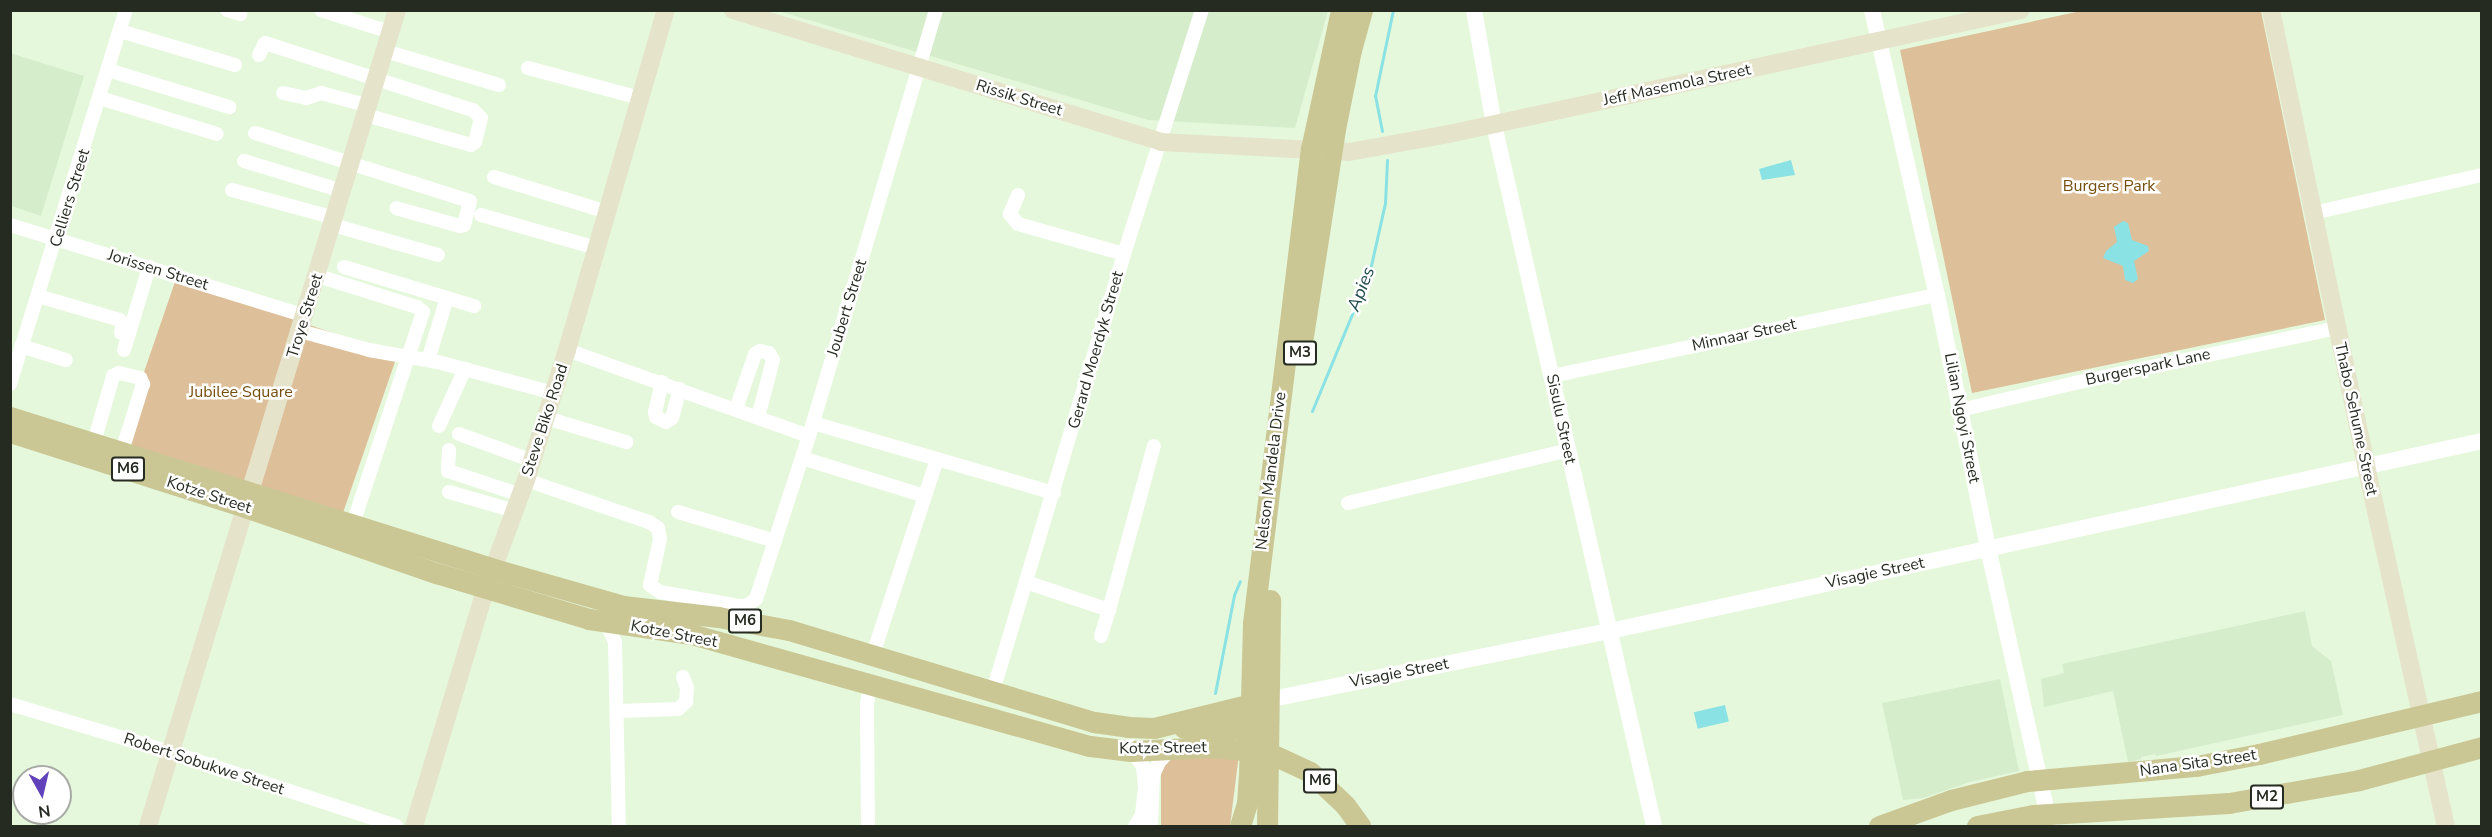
<!DOCTYPE html>
<html>
<head>
<meta charset="utf-8">
<style>
  body { margin:0 }
  #map { position:relative; width:2492px; height:837px; overflow:hidden; background:#e5f8dc; font-family:"Nunito Sans",sans-serif }
  div>[style] { position:absolute }
  [style*='--x'] { left:calc(var(--x)*1px); top:calc(var(--y)*1px); width:calc(var(--w)*1px); rotate:calc(var(--a)*1deg) }
  .built>* { inset:0; background:#d6edcb }
  .green>* { inset:0; background:#ddbf9a; transform-origin:0 0 }
  .water>* { inset:0; background:#8ae2e4; transform-origin:0 0 }
  .stream>* { height:3px; margin:-1.5px; padding:0 1.5px; transform-origin:1.5px; border-radius:1.5px; background:#8ae2e4 }
  .minor>* { height:14px; margin:-7px; padding:0 7px; transform-origin:7px; border-radius:7px; background:#fff }
  .tertiary>* { height:16px; margin:-8px; padding:0 8px; transform-origin:8px; border-radius:8px; background:#fff }
  .secondary>* { height:18px; margin:-9px; padding:0 9px; transform-origin:9px; border-radius:9px; background:#e5e3ca }
  .primary>* { height:21px; margin:-10.5px; padding:0 10.5px; transform-origin:10.5px; border-radius:10.5px; background:#cbc795 }
  span { translate:-50% -50%; white-space:nowrap; text-align:center; line-height:1.15; -webkit-text-stroke:5px #fff; paint-order:stroke }
  .shield-label span { padding:2px 4px; background:#fff; border:2px solid; border-radius:4px; -webkit-text-stroke-width:0 }
  .shield-label { font-size:15px; color:#252b21; font-weight:700 }
  .street-label { font-size:16px; color:#252b21 }
  .park-label { font-size:16px; color:#764e0c }
  .water-label { font-size:18px; color:#234c4d; font-style:italic }
  .frame { position:absolute; inset:0; border:12px solid #252b21; pointer-events:none }
  .north { position:absolute; left:12px; top:765px; width:60px; height:60px; box-sizing:border-box; background:#fff; border:2px solid #a8aaa6; border-radius:50%; rotate:172deg; font-size:16px; font-weight:700; line-height:24px; text-align:center; color:#252b21 }
  .north::after { content:''; display:block; margin:auto; width:21px; height:27px; background:#6142bb; clip-path:polygon(50% 0,100% 100%,50% 72%,0 100%) }
</style>
</head>
<body>
<div id="map">
  <div class="built">
    <i style="clip-path:polygon(778px 11px,1328px 11px,1295px 128px,1148px 120px)"></i>
    <i style="clip-path:polygon(10px 53px,84px 76px,41px 216px,11px 206px)"></i>
    <i style="clip-path:polygon(2305px 611px,2312px 646px,2331px 661px,2343px 715px,2156px 756px,2155px 754px,2141px 757px,2141px 759px,2128px 762px,2113px 691px,2044px 707px,2041px 679px,2064px 673px,2062px 664px)"></i>
    <i style="clip-path:polygon(2000px 679px,2019px 771px,1970px 782px,1923px 798px,1903px 800px,1882px 703px)"></i>
  </div>
  <div class="green">
    <i style="clip-path:polygon(2081px 11px,2261px 11px,2325px 320px,1972px 393px,1900px 50px)"></i>
    <i style="left:176px;top:279px;width:234px;height:172px;rotate:19deg"></i>
    <i style="clip-path:polygon(1239px 754px,1230px 826px,1161px 826px,1161px 763px,1166px 758px)"></i>
  </div>
  <div class="water">
    <i style="clip-path:polygon(1791px 160px,1795px 175px,1762px 180px,1759px 169px)"></i>
    <i style="clip-path:polygon(2123px 221px,2128px 223px,2132px 240px,2148px 246px,2149px 251px,2134px 261px,2138px 279px,2133px 283px,2125px 280px,2123px 266px,2103px 258px,2106px 251px,2117px 242px,2114px 227px)"></i>
    <i style="left:1725px;top:705px;width:17px;height:32px;rotate:77deg"></i>
  </div>
  <div class="stream">
    <i style="--x:1382;--y:131;--w:36;--a:-101"></i>
    <i style="--x:1375;--y:96;--w:88;--a:-78.2"></i>
    <i style="--x:1312;--y:411;--w:152;--a:-67.6"></i>
    <i style="--x:1370;--y:270;--w:69;--a:-77.4"></i>
    <i style="--x:1385;--y:203;--w:43;--a:-87.3"></i>
    <i style="--x:1215;--y:693;--w:100;--a:-79"></i>
    <i style="--x:1234;--y:595;--w:15;--a:-67"></i>
  </div>
  <div class="minor">
    <i style="--x:227;--y:10;--w:14;--a:17"></i>
    <i style="--x:321;--y:10;--w:72;--a:17.7"></i>
    <i style="--x:120;--y:31;--w:120;--a:16.5"></i>
    <i style="--x:385;--y:51;--w:119;--a:16.6"></i>
    <i style="--x:259;--y:55;--w:13;--a:-63"></i>
    <i style="--x:265;--y:43;--w:219;--a:17.9"></i>
    <i style="--x:473;--y:110;--w:11;--a:45"></i>
    <i style="--x:481;--y:118;--w:25;--a:104"></i>
    <i style="--x:475;--y:142;--w:5;--a:143"></i>
    <i style="--x:471;--y:145;--w:109;--a:-164.1"></i>
    <i style="--x:528;--y:68;--w:116;--a:15"></i>
    <i style="--x:108;--y:70;--w:127;--a:17"></i>
    <i style="--x:283;--y:93;--w:24;--a:12"></i>
    <i style="--x:306;--y:98;--w:16;--a:-18"></i>
    <i style="--x:321;--y:93;--w:50;--a:15.2"></i>
    <i style="--x:100;--y:98;--w:122;--a:17.1"></i>
    <i style="--x:255;--y:133;--w:225;--a:17.6"></i>
    <i style="--x:470;--y:201;--w:25;--a:104"></i>
    <i style="--x:464;--y:225;--w:4;--a:166"></i>
    <i style="--x:460;--y:226;--w:66;--a:-164.3"></i>
    <i style="--x:244;--y:161;--w:103;--a:16.9"></i>
    <i style="--x:494;--y:177;--w:118;--a:17.2"></i>
    <i style="--x:232;--y:190;--w:107;--a:15.2"></i>
    <i style="--x:1018;--y:195;--w:21;--a:113"></i>
    <i style="--x:1010;--y:214;--w:13;--a:51"></i>
    <i style="--x:1018;--y:224;--w:110;--a:15.8"></i>
    <i style="--x:2313;--y:213;--w:173;--a:-12.7"></i>
    <i style="--x:481;--y:215;--w:121;--a:15.9"></i>
    <i style="--x:10;--y:225;--w:309;--a:17.1"></i>
    <i style="--x:333;--y:225;--w:109;--a:15.9"></i>
    <i style="--x:344;--y:267;--w:136;--a:16.7"></i>
    <i style="--x:318;--y:276;--w:104;--a:17.4"></i>
    <i style="--x:417;--y:307;--w:8;--a:40"></i>
    <i style="--x:423;--y:312;--w:223;--a:108.3"></i>
    <i style="--x:38;--y:296;--w:85;--a:16.3"></i>
    <i style="--x:120;--y:320;--w:5;--a:53"></i>
    <i style="--x:123;--y:324;--w:9;--a:103"></i>
    <i style="--x:300;--y:331;--w:72;--a:15.4"></i>
    <i style="--x:369;--y:350;--w:70;--a:9.9"></i>
    <i style="--x:438;--y:362;--w:120;--a:15"></i>
    <i style="--x:21;--y:346;--w:47;--a:17.3"></i>
    <i style="--x:124;--y:350;--w:87;--a:-73.2"></i>
    <i style="--x:567;--y:350;--w:257;--a:19.6"></i>
    <i style="--x:428;--y:360;--w:65;--a:-73"></i>
    <i style="--x:1552;--y:376;--w:393;--a:-11.9"></i>
    <i style="--x:662;--y:382;--w:31;--a:103"></i>
    <i style="--x:655;--y:412;--w:5;--a:79"></i>
    <i style="--x:656;--y:417;--w:11;--a:27"></i>
    <i style="--x:666;--y:422;--w:7;--a:-34"></i>
    <i style="--x:672;--y:418;--w:30;--a:-75"></i>
    <i style="--x:10;--y:384;--w:392;--a:-72.8"></i>
    <i style="--x:736;--y:409;--w:58;--a:-70.9"></i>
    <i style="--x:755;--y:354;--w:6;--a:-31"></i>
    <i style="--x:760;--y:351;--w:9;--a:13"></i>
    <i style="--x:769;--y:353;--w:8;--a:60"></i>
    <i style="--x:773;--y:360;--w:59;--a:104.7"></i>
    <i style="--x:1960;--y:410;--w:122;--a:-13.2"></i>
    <i style="--x:2079;--y:382;--w:264;--a:-11.8"></i>
    <i style="--x:546;--y:418;--w:84;--a:16.7"></i>
    <i style="--x:813;--y:423;--w:251;--a:16.2"></i>
    <i style="--x:439;--y:426;--w:63;--a:-65.5"></i>
    <i style="--x:459;--y:434;--w:79;--a:20"></i>
    <i style="--x:94;--y:442;--w:69;--a:-73.9"></i>
    <i style="--x:113;--y:376;--w:7;--a:-27"></i>
    <i style="--x:119;--y:373;--w:22;--a:13"></i>
    <i style="--x:140;--y:378;--w:7;--a:63"></i>
    <i style="--x:143;--y:384;--w:70;--a:107.4"></i>
    <i style="--x:449;--y:450;--w:21;--a:93"></i>
    <i style="--x:448;--y:471;--w:77;--a:18.2"></i>
    <i style="--x:802;--y:458;--w:129;--a:17.2"></i>
    <i style="--x:526;--y:480;--w:130;--a:18.9"></i>
    <i style="--x:649;--y:522;--w:11;--a:34"></i>
    <i style="--x:658;--y:528;--w:11;--a:80"></i>
    <i style="--x:660;--y:539;--w:47;--a:102.3"></i>
    <i style="--x:650;--y:585;--w:12;--a:35"></i>
    <i style="--x:660;--y:592;--w:80;--a:10"></i>
    <i style="--x:739;--y:606;--w:7;--a:0"></i>
    <i style="--x:746;--y:606;--w:12;--a:-35"></i>
    <i style="--x:756;--y:599;--w:171;--a:-72"></i>
    <i style="--x:809;--y:436;--w:445;--a:-73.4"></i>
    <i style="--x:449;--y:492;--w:69;--a:16.1"></i>
    <i style="--x:1348;--y:503;--w:226;--a:-13.5"></i>
    <i style="--x:678;--y:512;--w:101;--a:16.6"></i>
    <i style="--x:1026;--y:582;--w:88;--a:18.6"></i>
    <i style="--x:1109;--y:610;--w:170;--a:-74.7"></i>
    <i style="--x:606;--y:622;--w:22;--a:66"></i>
    <i style="--x:615;--y:642;--w:184;--a:88.8"></i>
    <i style="--x:1101;--y:636;--w:27;--a:-73"></i>
    <i style="--x:873;--y:654;--w:205;--a:-71.8"></i>
    <i style="--x:993;--y:691;--w:456;--a:-73.3"></i>
    <i style="--x:1124;--y:254;--w:256;--a:-72.3"></i>
    <i style="--x:10;--y:704;--w:167;--a:16.7"></i>
    <i style="--x:170;--y:752;--w:238;--a:18.1"></i>
    <i style="--x:617;--y:711;--w:61;--a:-1.9"></i>
    <i style="--x:678;--y:709;--w:11;--a:-41"></i>
    <i style="--x:686;--y:702;--w:14;--a:-86"></i>
    <i style="--x:687;--y:688;--w:12;--a:-110"></i>
    <i style="--x:1131;--y:751;--w:19;--a:51"></i>
    <i style="--x:1143;--y:766;--w:23;--a:85"></i>
    <i style="--x:1145;--y:789;--w:26;--a:97"></i>
    <i style="--x:1142;--y:815;--w:13;--a:122"></i>
    <i style="--x:868;--y:826;--w:121;--a:-90.5"></i>
    <i style="--x:867;--y:705;--w:22;--a:-82"></i>
    <i style="--x:1151;--y:826;--w:51;--a:-87.8"></i>
    <i style="--x:1153;--y:775;--w:14;--a:-65"></i>
    <i style="--x:1159;--y:762;--w:16;--a:-47"></i>
  </div>
  <div class="tertiary">
    <i style="--x:1474;--y:10;--w:117;--a:80.1"></i>
    <i style="--x:1494;--y:125;--w:719;--a:77.14"></i>
    <i style="--x:1872;--y:10;--w:292;--a:77.2"></i>
    <i style="--x:1937;--y:295;--w:258;--a:78.6"></i>
    <i style="--x:1988;--y:548;--w:285;--a:77.4"></i>
    <i style="--x:1267;--y:700;--w:350;--a:-11.4"></i>
    <i style="--x:1610;--y:631;--w:892;--a:-12.29"></i>
  </div>
  <div class="secondary">
    <i style="--x:733;--y:10;--w:448;--a:17.1"></i>
    <i style="--x:1161;--y:142;--w:188;--a:3"></i>
    <i style="--x:1349;--y:152;--w:102;--a:-10.2"></i>
    <i style="--x:1449;--y:134;--w:585;--a:-12.23"></i>
    <i style="--x:2271;--y:10;--w:466;--a:78.2"></i>
    <i style="--x:2366;--y:466;--w:369;--a:77.5"></i>
    <i style="--x:148;--y:826;--w:853;--a:-73.03"></i>
    <i style="--x:414;--y:826;--w:249;--a:-73.2"></i>
    <i style="--x:486;--y:588;--w:115;--a:-69.7"></i>
    <i style="--x:526;--y:480;--w:136;--a:-72.5"></i>
    <i style="--x:567;--y:350;--w:354;--a:-73.8"></i>
  </div>
  <div class="primary">
    <i style="--x:1301;--y:349;--w:223;--a:-81.2"></i>
    <i style="--x:1335;--y:129;--w:81;--a:-78.6"></i>
    <i style="--x:1351;--y:50;--w:41;--a:-74.6"></i>
    <i style="--x:10;--y:417;--w:507;--a:17.43"></i>
    <i style="--x:494;--y:569;--w:134;--a:16"></i>
    <i style="--x:623;--y:606;--w:96;--a:6.6"></i>
    <i style="--x:718;--y:617;--w:72;--a:10.4"></i>
    <i style="--x:789;--y:630;--w:319;--a:16.8"></i>
    <i style="--x:1094;--y:722;--w:34;--a:8"></i>
    <i style="--x:1128;--y:727;--w:26;--a:2"></i>
    <i style="--x:1154;--y:728;--w:116;--a:-13.9"></i>
    <i style="--x:10;--y:432;--w:247;--a:17.7"></i>
    <i style="--x:245;--y:507;--w:202;--a:19.1"></i>
    <i style="--x:436;--y:573;--w:160;--a:16.7"></i>
    <i style="--x:589;--y:619;--w:103;--a:8.4"></i>
    <i style="--x:691;--y:634;--w:414;--a:15.7"></i>
    <i style="--x:1090;--y:746;--w:41;--a:7"></i>
    <i style="--x:1131;--y:751;--w:80;--a:-2.9"></i>
    <i style="--x:1211;--y:747;--w:56;--a:5.1"></i>
    <i style="--x:1267;--y:752;--w:47;--a:24.9"></i>
    <i style="--x:1310;--y:772;--w:48;--a:43.3"></i>
    <i style="--x:1345;--y:805;--w:26;--a:54"></i>
    <i style="--x:1184;--y:728;--w:55;--a:0"></i>
    <i style="--x:1239;--y:728;--w:13;--a:29"></i>
    <i style="--x:1250;--y:734;--w:13;--a:45"></i>
    <i style="--x:1240;--y:826;--w:24;--a:-73"></i>
    <i style="--x:1247;--y:803;--w:27;--a:-86"></i>
    <i style="--x:1249;--y:776;--w:153;--a:-88.5"></i>
    <i style="--x:1253;--y:623;--w:287;--a:-83"></i>
    <i style="--x:1288;--y:338;--w:190;--a:-83.1"></i>
    <i style="--x:1311;--y:149;--w:142;--a:-77.8"></i>
    <i style="--x:1267;--y:826;--w:226;--a:-89.2"></i>
    <i style="--x:1879;--y:826;--w:77;--a:-19.9"></i>
    <i style="--x:1951;--y:800;--w:78;--a:-14"></i>
    <i style="--x:2027;--y:781;--w:170;--a:-5.1"></i>
    <i style="--x:2196;--y:766;--w:64;--a:-10.8"></i>
    <i style="--x:2259;--y:754;--w:229;--a:-13.4"></i>
    <i style="--x:1977;--y:826;--w:57;--a:-11.1"></i>
    <i style="--x:2033;--y:815;--w:196;--a:-3.5"></i>
    <i style="--x:2229;--y:803;--w:132;--a:-10"></i>
    <i style="--x:2359;--y:780;--w:127;--a:-15"></i>
  </div>
  <div class="shield-label">
    <span style="left:1300px;top:353px">M3</span>
    <span style="left:128px;top:469px">M6</span>
    <span style="left:745px;top:621px">M6</span>
    <span style="left:1320px;top:781px">M6</span>
    <span style="left:2267px;top:797px">M2</span>
  </div>
  <div class="street-label">
    <span style="left:1677px;top:85px;rotate:-12deg">Jeff Masemola Street</span>
    <span style="left:1019px;top:98px;rotate:17deg">Rissik Street</span>
    <span style="left:70px;top:198px;rotate:-73deg">Celliers Street</span>
    <span style="left:158px;top:270px;rotate:17deg">Jorissen Street</span>
    <span style="left:847px;top:308px;rotate:-73deg">Joubert Street</span>
    <span style="left:305px;top:316px;rotate:-73deg">Troye Street</span>
    <span style="left:1744px;top:335px;rotate:-12deg">Minnaar Street</span>
    <span style="left:1096px;top:350px;rotate:-74deg">Gerard Moerdyk Street</span>
    <span style="left:2148px;top:367px;rotate:-12deg">Burgerspark Lane</span>
    <span style="left:1962px;top:418px;rotate:79deg">Lilian Ngoyi Street</span>
    <span style="left:1561px;top:419px;rotate:78deg">Sisulu Street</span>
    <span style="left:2356px;top:419px;rotate:78deg">Thabo Sehume Street</span>
    <span style="left:545px;top:420px;rotate:-72deg">Steve Biko Road</span>
    <span style="left:1271px;top:471px;rotate:-83deg">Nelson Mandela Drive</span>
    <span style="left:209px;top:495px;rotate:18deg">Kotze Street</span>
    <span style="left:1875px;top:573px;rotate:-12deg">Visagie Street</span>
    <span style="left:674px;top:634px;rotate:11deg">Kotze Street</span>
    <span style="left:1399px;top:673px;rotate:-11deg">Visagie Street</span>
    <span style="left:1163px;top:748px;rotate:-1deg">Kotze Street</span>
    <span style="left:2198px;top:763px;rotate:-8deg">Nana Sita Street</span>
    <span style="left:204px;top:764px;rotate:18deg">Robert Sobukwe Street</span>
  </div>
  <div class="park-label">
    <span style="left:2109px;top:186px">Burgers Park</span>
    <span style="left:241px;top:392px">Jubilee Square</span>
  </div>
  <div class="water-label">
    <span style="left:1361px;top:289px;rotate:-69deg">Apies</span>
  </div>
  <div class="frame"></div>
  <div class="north">N</div>
</div>
</body>
</html>
